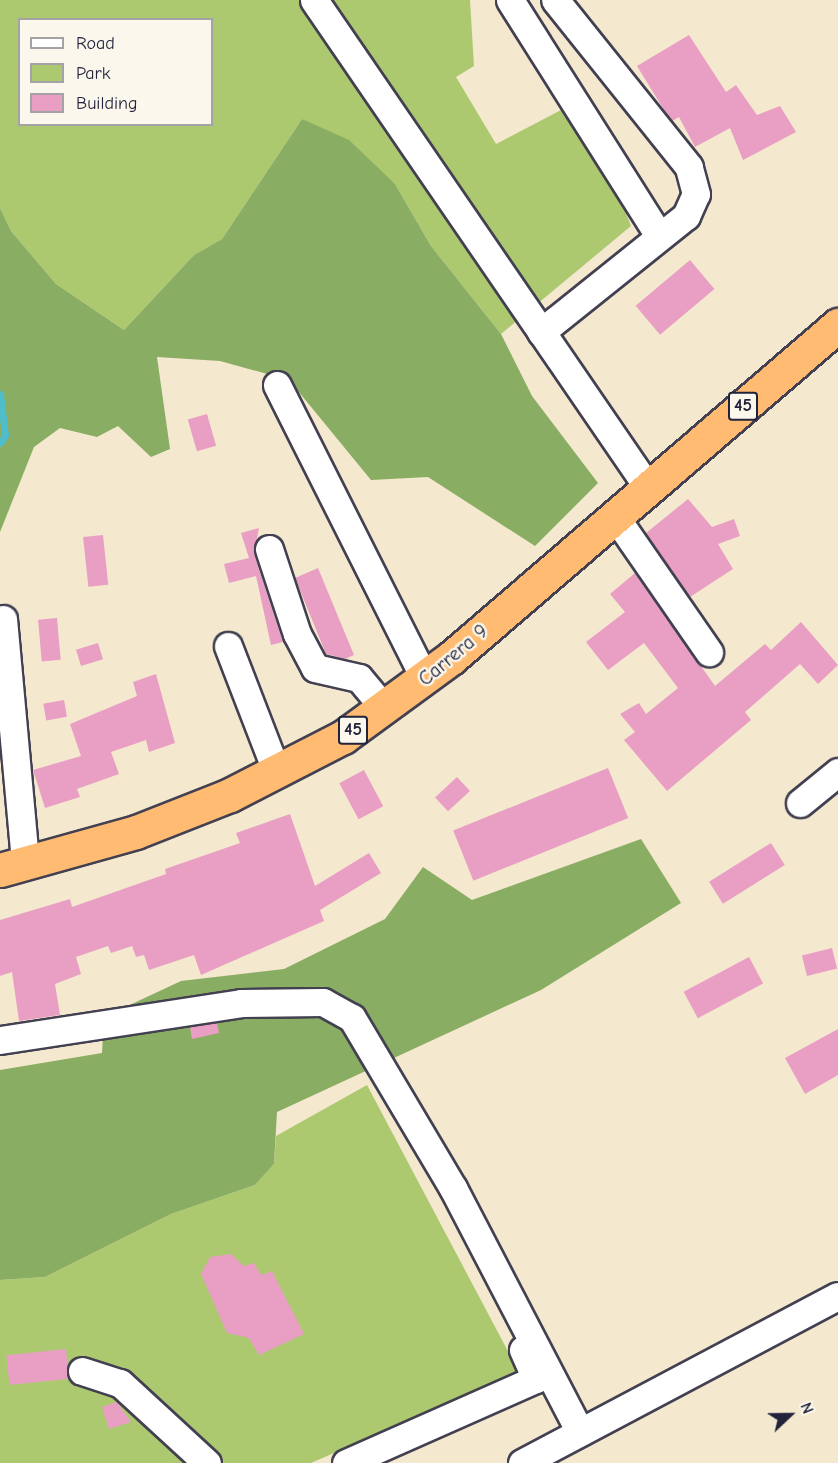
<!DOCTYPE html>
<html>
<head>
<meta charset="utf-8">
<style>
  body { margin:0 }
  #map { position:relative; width:838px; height:1463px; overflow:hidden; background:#f4e8cf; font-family:"Comic Neue",sans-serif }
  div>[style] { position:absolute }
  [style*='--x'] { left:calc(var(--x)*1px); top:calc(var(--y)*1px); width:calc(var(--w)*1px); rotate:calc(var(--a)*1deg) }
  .green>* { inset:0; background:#acc970 }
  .forest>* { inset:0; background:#89ad62 }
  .stream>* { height:7px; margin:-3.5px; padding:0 3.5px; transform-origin:3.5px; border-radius:3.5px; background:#50bdca }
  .building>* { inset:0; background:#e99fc4; transform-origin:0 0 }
  .roads { filter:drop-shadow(2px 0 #424051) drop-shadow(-2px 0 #424051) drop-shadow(0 2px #424051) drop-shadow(0 -2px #424051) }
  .minor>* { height:27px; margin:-13.5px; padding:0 13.5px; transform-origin:13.5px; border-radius:13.5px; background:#fff }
  .highway>* { height:33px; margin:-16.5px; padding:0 16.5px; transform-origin:16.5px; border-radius:16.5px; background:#febb71 }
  span { translate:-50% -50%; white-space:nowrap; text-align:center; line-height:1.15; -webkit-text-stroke:5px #fbf7ec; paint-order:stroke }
  .shield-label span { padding:2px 4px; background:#fbf7ec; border:2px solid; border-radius:4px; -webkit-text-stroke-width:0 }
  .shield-label { font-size:18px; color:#22223b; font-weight:700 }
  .street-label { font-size:20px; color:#22223b }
  .legend { position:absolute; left:18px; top:18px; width:195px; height:108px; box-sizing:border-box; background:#fbf7ec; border:2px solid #a4a2a5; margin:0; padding:8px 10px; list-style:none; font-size:18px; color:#22223b }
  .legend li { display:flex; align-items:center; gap:12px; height:30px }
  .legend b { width:30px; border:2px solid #a4a2a5 }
  .north { position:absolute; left:760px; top:1385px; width:60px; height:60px; -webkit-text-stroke:4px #fbf7ec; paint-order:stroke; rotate:68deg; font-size:16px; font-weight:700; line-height:24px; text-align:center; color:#22223b }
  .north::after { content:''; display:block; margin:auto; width:21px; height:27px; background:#22223b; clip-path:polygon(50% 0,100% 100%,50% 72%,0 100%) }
</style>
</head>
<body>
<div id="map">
  <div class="green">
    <i style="clip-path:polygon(evenodd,0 0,470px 0,474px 66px,456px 77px,496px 144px,563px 109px,613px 181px,631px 226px,501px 334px,431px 246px,395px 184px,302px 119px,222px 239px,194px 255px,124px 330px,56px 284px,11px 231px,0 208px,0 0,20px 20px,212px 20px,212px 124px,20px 124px,20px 20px)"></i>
    <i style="clip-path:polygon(367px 1085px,519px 1372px,311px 1463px,0 1463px,0 1280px,45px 1277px,171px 1214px,255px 1185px,274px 1164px,276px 1136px)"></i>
  </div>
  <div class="forest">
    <i style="clip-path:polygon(302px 119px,349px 140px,395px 184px,431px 246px,501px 334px,532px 396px,598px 483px,535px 546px,428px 477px,371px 480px,289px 380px,220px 361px,157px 357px,170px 449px,151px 457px,118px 426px,97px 437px,60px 428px,34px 447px,0 532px,0 208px,11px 231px,56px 284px,124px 330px,194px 255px,222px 239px)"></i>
    <i style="clip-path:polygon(641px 839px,681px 903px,541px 990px,277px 1112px,274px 1164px,255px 1185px,171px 1214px,45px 1277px,0 1280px,0 1070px,102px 1053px,104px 1017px,181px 981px,284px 969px,385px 919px,423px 867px,472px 900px)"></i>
  </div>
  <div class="stream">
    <i style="--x:0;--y:394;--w:41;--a:83"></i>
    <i style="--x:5;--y:435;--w:9;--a:122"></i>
  </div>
  <div class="building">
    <i style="clip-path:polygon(689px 35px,726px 92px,736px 85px,757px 115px,780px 106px,796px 132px,743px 160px,730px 128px,695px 147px,679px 117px,672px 121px,664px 110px,637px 66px)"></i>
    <i style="left:690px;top:260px;width:38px;height:71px;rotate:50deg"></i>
    <i style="left:207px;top:414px;width:33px;height:20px;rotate:74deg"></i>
    <i style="clip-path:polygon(688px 499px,712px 527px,734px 519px,740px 536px,718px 544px,733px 569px,690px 597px,646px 533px)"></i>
    <i style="clip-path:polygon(259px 528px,254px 554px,283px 642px,271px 645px,256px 576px,229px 583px,224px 564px,249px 558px,241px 533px)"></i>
    <i style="left:103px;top:535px;width:50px;height:20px;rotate:84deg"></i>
    <i style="clip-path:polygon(318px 568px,354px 655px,345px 659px,326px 654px,295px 578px)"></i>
    <i style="clip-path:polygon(635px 573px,715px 686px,765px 644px,771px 650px,801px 622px,838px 665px,818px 684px,800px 664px,745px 712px,751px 720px,667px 791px,624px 740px,635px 732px,620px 714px,639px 703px,646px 714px,678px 688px,644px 643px,608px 670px,586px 642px,625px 612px,610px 594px)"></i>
    <i style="left:57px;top:618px;width:42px;height:19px;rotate:85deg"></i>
    <i style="left:98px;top:643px;width:17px;height:23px;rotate:73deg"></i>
    <i style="clip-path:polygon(156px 674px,175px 743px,149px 752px,146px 740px,111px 752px,119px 774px,77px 789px,80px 797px,45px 808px,33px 770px,81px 756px,70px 724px,137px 696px,133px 682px)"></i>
    <i style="left:64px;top:700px;width:17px;height:21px;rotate:80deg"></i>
    <i style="left:608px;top:768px;width:54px;height:167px;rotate:68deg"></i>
    <i style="left:364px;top:770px;width:41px;height:28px;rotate:62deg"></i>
    <i style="left:457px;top:777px;width:19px;height:30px;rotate:47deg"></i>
    <i style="clip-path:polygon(290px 814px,315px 886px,369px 853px,381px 873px,320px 910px,324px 921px,201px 975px,194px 955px,149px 970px,144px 955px,136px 957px,132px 946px,111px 953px,108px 946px,76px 957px,81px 974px,55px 984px,60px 1015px,19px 1021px,12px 972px,0 976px,0 920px,70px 899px,72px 907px,166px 874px,165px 869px,240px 843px,236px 833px)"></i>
    <i style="left:771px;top:843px;width:26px;height:73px;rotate:58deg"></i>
    <i style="left:832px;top:948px;width:21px;height:31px;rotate:76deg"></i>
    <i style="left:749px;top:957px;width:30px;height:74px;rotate:62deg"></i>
    <i style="clip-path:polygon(217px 1023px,219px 1033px,192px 1039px,190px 1027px)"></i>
    <i style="clip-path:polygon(838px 1029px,838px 1075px,805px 1094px,785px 1058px)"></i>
    <i style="clip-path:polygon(231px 1254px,244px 1266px,254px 1263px,261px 1275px,272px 1271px,304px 1334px,259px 1355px,249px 1338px,227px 1333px,201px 1274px,210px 1257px)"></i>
    <i style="left:66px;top:1349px;width:30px;height:60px;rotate:84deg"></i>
    <i style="clip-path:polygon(117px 1402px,131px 1422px,109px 1429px,102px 1407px)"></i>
  </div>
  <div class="roads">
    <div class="minor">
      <i style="--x:314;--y:0;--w:589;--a:55.58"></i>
      <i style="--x:510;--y:0;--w:279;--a:57.7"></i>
      <i style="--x:541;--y:332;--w:186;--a:-38.7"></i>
      <i style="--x:686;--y:216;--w:24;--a:-66"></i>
      <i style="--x:696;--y:194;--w:28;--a:-105"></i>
      <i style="--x:689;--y:167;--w:214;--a:-128.7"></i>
      <i style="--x:277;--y:385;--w:329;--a:63.3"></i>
      <i style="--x:614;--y:515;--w:167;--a:55.3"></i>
      <i style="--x:269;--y:549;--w:89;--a:71.8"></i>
      <i style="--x:297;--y:634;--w:38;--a:62"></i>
      <i style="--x:315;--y:668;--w:45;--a:12.8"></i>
      <i style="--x:359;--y:678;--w:40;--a:50"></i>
      <i style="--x:3;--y:619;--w:245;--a:84.8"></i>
      <i style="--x:228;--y:646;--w:136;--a:68.9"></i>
      <i style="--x:800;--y:803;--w:49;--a:-39.2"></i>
      <i style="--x:0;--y:1040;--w:244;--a:-8.7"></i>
      <i style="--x:241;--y:1003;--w:82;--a:-0.7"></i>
      <i style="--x:323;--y:1002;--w:33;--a:29"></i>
      <i style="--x:352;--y:1018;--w:198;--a:59.3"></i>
      <i style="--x:453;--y:1188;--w:275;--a:62.5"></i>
      <i style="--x:82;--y:1371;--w:40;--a:18"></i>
      <i style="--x:120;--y:1383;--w:118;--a:42.6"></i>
      <i style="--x:346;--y:1463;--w:208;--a:-23.9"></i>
      <i style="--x:536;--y:1379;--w:32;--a:-114"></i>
      <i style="--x:522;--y:1463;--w:357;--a:-27.9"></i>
    </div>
    <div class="highway">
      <i style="--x:0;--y:870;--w:141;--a:-15.6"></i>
      <i style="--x:136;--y:832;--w:101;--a:-21.5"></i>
      <i style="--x:230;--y:795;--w:127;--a:-27.2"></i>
      <i style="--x:343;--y:737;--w:134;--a:-36.2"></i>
      <i style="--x:451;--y:658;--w:511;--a:-40.71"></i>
    </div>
  </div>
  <div class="shield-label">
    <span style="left:743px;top:406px">45</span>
    <span style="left:353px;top:730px">45</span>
  </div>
  <div class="street-label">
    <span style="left:453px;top:655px;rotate:-40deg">Carrera 9</span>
  </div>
  <ul class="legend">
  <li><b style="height:8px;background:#fff"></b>Road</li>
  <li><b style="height:16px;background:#acc970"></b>Park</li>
  <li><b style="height:16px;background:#e99fc4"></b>Building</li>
  </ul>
  <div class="north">N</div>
</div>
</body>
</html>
